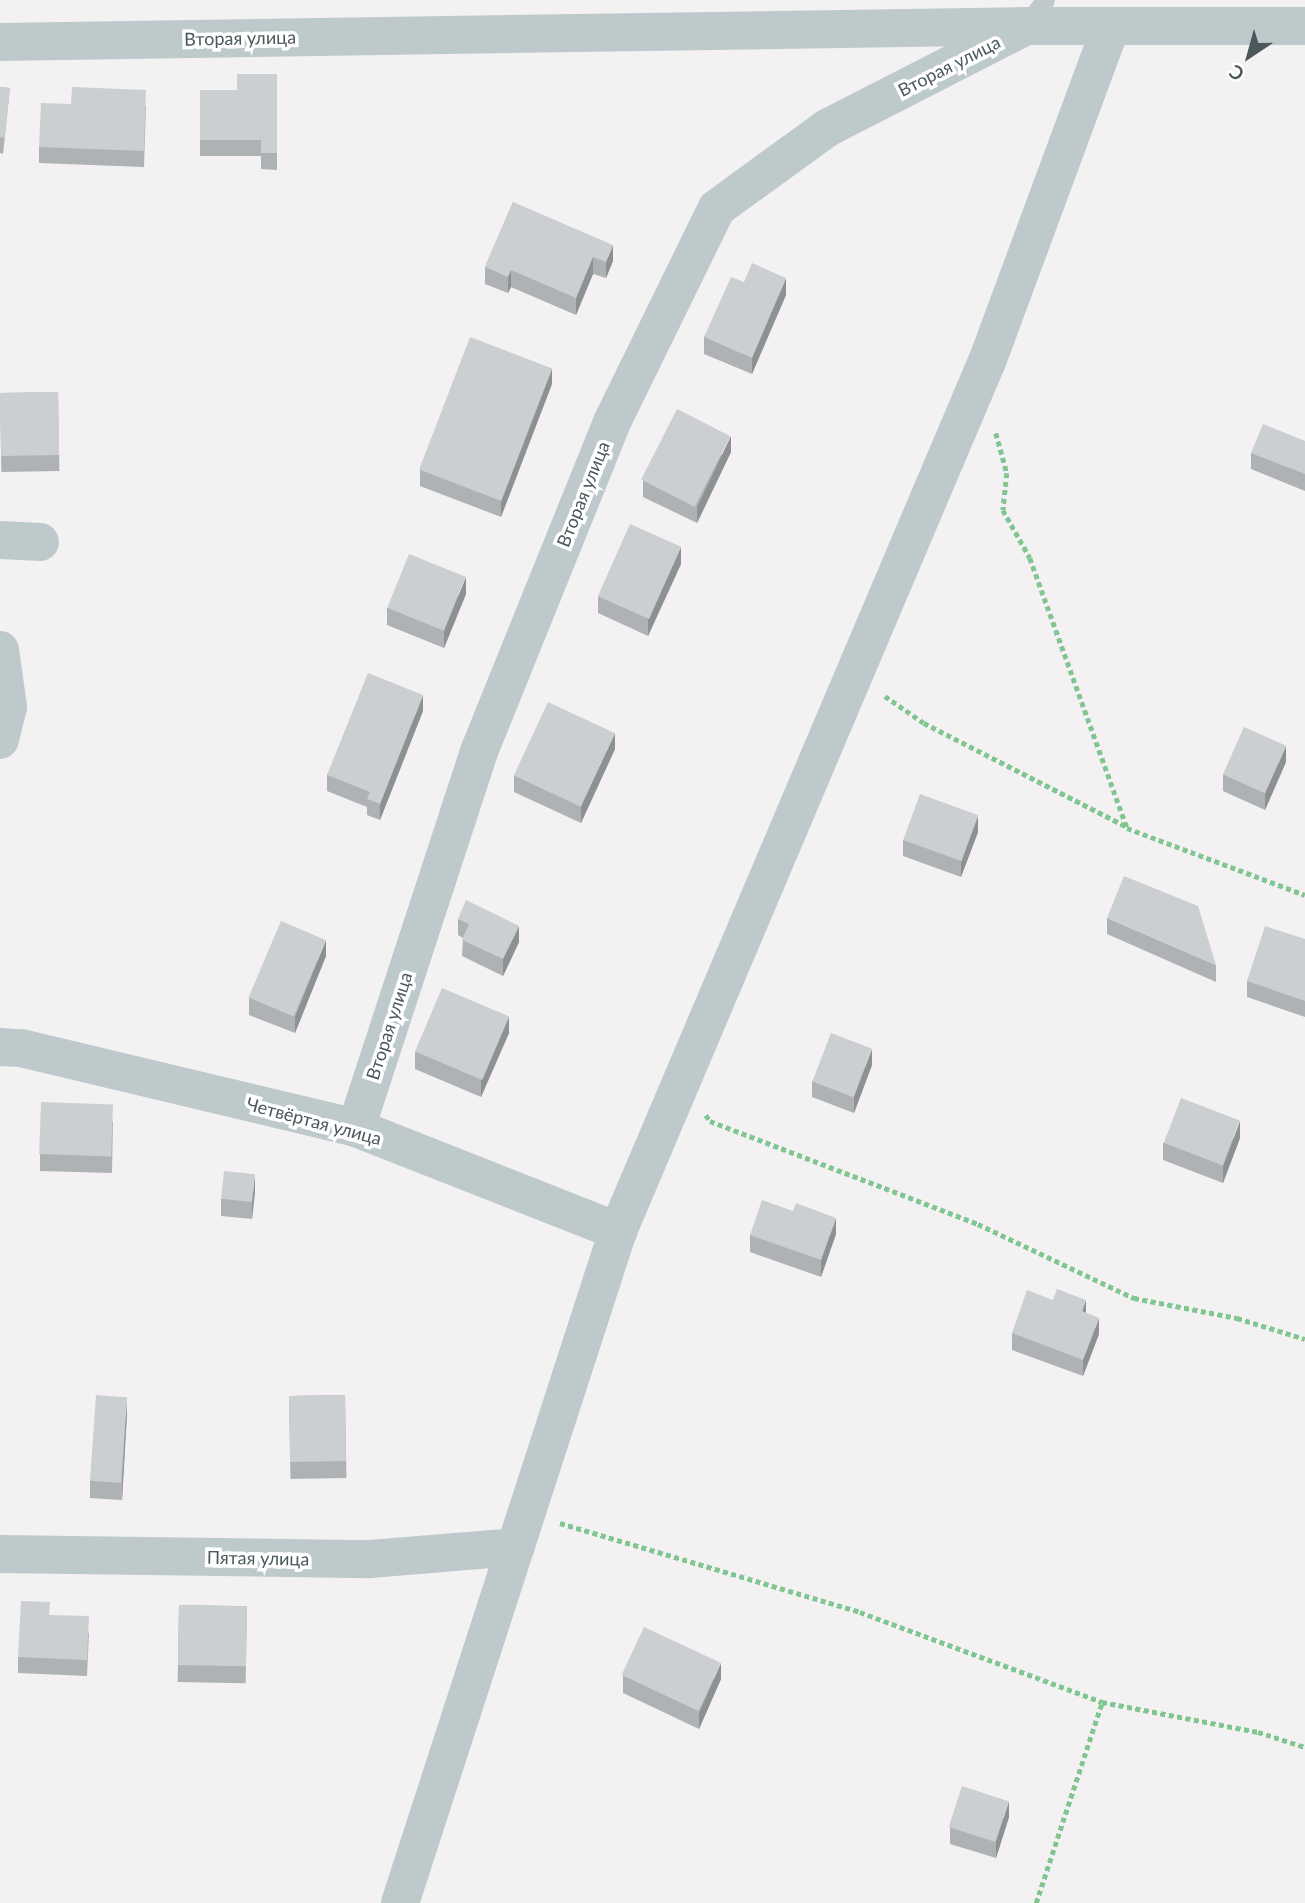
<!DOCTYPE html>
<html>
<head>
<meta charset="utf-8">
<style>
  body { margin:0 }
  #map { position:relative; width:1305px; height:1903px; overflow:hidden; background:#f3f1f2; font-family:Lato,sans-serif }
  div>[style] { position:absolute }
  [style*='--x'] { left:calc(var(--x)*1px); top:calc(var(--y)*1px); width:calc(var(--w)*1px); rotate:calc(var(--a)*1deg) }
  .path>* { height:4.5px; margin-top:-2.25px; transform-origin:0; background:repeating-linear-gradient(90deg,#80c690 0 5px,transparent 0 8.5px) }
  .lane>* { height:19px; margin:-9.5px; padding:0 9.5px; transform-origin:9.5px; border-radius:9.5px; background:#bec9cc }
  .street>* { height:38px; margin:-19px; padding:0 19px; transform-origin:19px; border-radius:19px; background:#bec9cc }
  .wall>* { inset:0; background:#afb2b5; transform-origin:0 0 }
  .shaded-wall>* { inset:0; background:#8e9193 }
  .building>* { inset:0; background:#cbcfd2; transform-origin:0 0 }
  span { translate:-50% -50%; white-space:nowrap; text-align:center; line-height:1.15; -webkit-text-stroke:7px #fff; paint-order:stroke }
  .street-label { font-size:18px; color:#4b595d }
  .north { position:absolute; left:1214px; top:21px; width:70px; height:70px; -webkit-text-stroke:5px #fff; paint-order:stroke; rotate:216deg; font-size:19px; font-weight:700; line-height:28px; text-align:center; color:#4b595d }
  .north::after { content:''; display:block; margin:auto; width:24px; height:32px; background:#4b595d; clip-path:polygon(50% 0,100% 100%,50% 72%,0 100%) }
</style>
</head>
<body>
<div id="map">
  <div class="path">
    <i style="--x:996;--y:433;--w:41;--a:74.6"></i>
    <i style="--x:1007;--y:473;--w:37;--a:96"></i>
    <i style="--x:1003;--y:510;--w:55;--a:60.6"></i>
    <i style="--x:1030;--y:558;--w:287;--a:70.2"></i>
    <i style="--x:1127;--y:828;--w:190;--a:20.6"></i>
    <i style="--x:885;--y:696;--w:47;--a:34.7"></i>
    <i style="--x:924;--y:723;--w:228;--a:27.1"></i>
    <i style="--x:706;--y:1115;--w:7;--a:56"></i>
    <i style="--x:710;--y:1121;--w:287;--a:21"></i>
    <i style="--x:978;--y:1224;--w:173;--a:25.4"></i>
    <i style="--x:1134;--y:1298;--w:105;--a:11"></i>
    <i style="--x:1237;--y:1318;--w:71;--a:17.2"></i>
    <i style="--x:560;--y:1523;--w:313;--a:16.5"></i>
    <i style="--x:860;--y:1612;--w:258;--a:20.4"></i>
    <i style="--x:1102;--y:1702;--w:159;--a:10.9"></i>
    <i style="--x:1258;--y:1732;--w:49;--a:17.7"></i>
    <i style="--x:1036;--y:1903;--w:212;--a:-71.8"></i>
  </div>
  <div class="lane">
    <i style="--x:1026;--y:26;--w:32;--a:-54"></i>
  </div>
  <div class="street">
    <i style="--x:0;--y:42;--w:1026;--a:-0.89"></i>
    <i style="--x:1026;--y:26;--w:279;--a:0"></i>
    <i style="--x:0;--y:540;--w:40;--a:2.9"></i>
    <i style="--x:0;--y:650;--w:58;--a:82"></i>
    <i style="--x:8;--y:707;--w:34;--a:104"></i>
    <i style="--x:0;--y:1047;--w:21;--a:3"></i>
    <i style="--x:21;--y:1048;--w:344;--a:13.4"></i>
    <i style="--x:356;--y:1128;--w:282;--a:21.5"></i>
    <i style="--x:356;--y:1128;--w:399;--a:-71.9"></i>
    <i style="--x:480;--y:749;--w:353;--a:-68"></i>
    <i style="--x:612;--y:422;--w:238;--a:-63.9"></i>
    <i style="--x:717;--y:208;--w:136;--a:-36"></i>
    <i style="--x:827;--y:128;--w:224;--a:-27.1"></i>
    <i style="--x:0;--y:1554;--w:370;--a:0.8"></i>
    <i style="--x:370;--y:1559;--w:146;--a:-4.7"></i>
    <i style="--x:400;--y:1903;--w:706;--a:-72.03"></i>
    <i style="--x:618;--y:1231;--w:947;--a:-67.01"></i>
    <i style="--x:988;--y:359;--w:354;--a:-69.7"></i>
  </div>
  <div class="wall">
    <i style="clip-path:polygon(277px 74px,277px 170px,261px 169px,261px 156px,200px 156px,200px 90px,237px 90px)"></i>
    <i style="left:0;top:87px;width:10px;height:66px;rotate:6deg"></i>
    <i style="clip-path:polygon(146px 106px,144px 167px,39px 163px,39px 147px)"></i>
    <i style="clip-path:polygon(513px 202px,613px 261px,606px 278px,593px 274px,576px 315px,511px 287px,508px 293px,485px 284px,485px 267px)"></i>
    <i style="clip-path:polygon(744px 282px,786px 295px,752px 374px,704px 354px,704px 337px)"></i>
    <i style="clip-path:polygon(552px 384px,501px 517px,420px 486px,420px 470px)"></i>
    <i style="left:58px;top:392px;width:79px;height:58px;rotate:89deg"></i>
    <i style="clip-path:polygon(1305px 441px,1305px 491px,1251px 469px,1251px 453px)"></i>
    <i style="clip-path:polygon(731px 452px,697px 523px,643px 497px,643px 480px)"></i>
    <i style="clip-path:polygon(681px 564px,648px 636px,598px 613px,598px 596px)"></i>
    <i style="clip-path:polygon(466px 594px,444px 648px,387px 625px,387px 608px)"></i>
    <i style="clip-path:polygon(423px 711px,380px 820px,367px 815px,367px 807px,327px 791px,327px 775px)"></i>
    <i style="clip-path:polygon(615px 749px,581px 823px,514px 792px,514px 776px)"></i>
    <i style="clip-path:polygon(1286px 762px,1265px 810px,1223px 791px,1223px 775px)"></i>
    <i style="clip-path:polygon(978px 832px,961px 877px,903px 856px,903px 840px)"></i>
    <i style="clip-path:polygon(1107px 918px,1216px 965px,1216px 982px,1107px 934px)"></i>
    <i style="clip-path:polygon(458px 919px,519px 942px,503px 976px,462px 956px,463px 938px,458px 935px)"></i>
    <i style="clip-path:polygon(1305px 939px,1305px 1017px,1247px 997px,1247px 981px)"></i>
    <i style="clip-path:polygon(326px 956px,295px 1033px,249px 1015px,249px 998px)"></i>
    <i style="clip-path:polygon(509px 1033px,481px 1097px,415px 1069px,415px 1052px)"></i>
    <i style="clip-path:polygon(872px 1065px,854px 1113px,812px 1097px,812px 1081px)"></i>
    <i style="clip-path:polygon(113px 1121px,112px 1173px,40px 1171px,40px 1154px)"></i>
    <i style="clip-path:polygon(1240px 1138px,1223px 1183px,1163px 1160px,1163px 1143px)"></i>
    <i style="clip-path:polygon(255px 1191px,252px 1219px,221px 1216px,221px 1199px)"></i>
    <i style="clip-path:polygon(836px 1234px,821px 1277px,750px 1252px,750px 1235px)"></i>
    <i style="clip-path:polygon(1086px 1313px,1099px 1334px,1083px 1376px,1012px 1350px,1012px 1333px)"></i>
    <i style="left:345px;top:1395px;width:83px;height:56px;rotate:89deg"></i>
    <i style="clip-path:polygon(127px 1413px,122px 1500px,90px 1498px,90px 1481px)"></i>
    <i style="left:179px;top:1605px;width:68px;height:77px;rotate:1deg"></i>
    <i style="clip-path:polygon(50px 1615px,89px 1633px,87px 1676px,18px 1673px,18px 1657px)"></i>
    <i style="clip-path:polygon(623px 1676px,721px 1679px,699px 1729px,623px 1693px)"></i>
    <i style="clip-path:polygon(1009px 1817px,996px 1858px,950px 1844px,950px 1827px)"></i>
  </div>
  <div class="shaded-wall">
    <i style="clip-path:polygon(613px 245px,613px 261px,606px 278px,606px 262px)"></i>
    <i style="clip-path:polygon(593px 257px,593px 274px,576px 315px,576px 298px)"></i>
    <i style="clip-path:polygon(511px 270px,511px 287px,508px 293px,508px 277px)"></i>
    <i style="clip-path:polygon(786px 278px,786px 295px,752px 374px,752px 358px)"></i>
    <i style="clip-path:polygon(552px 368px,552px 384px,501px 517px,501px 501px)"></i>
    <i style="clip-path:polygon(731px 436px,731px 452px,697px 523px,697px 507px)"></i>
    <i style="clip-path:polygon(681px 547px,681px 564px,648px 636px,648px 620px)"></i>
    <i style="clip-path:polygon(466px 577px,466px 594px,444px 648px,444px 631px)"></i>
    <i style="clip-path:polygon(423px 695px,423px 711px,380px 820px,380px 804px)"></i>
    <i style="clip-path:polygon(615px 733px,615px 749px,581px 823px,581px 806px)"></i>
    <i style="clip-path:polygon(1286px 746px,1286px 762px,1265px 810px,1265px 794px)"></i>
    <i style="clip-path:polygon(978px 815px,978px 832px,961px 877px,961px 861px)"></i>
    <i style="clip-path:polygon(519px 926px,519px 942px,503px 976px,503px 959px)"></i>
    <i style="clip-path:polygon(326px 940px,326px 956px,295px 1033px,295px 1017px)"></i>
    <i style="clip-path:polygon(509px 1016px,509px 1033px,481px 1097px,481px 1080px)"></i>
    <i style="clip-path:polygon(872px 1049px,872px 1065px,854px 1113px,854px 1097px)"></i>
    <i style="clip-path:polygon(1240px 1121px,1240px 1138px,1223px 1183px,1223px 1167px)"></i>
    <i style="clip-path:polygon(255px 1174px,255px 1191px,252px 1219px,252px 1203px)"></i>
    <i style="clip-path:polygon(836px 1218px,836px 1234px,821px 1277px,821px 1260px)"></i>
    <i style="clip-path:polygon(1086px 1300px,1086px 1316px,1082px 1311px)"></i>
    <i style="clip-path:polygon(1099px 1318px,1099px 1334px,1083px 1376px,1083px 1360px)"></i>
    <i style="clip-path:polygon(127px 1397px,127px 1413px,122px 1500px,122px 1483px)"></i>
    <i style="clip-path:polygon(721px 1663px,721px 1679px,699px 1729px,699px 1713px)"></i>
    <i style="clip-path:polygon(1009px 1801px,1009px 1817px,996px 1858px,996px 1842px)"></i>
  </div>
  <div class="building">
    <i style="clip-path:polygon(237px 74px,277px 74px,277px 153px,261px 153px,261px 140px,200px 140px,200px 90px,237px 90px)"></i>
    <i style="left:0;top:87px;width:10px;height:50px;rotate:6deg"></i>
    <i style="clip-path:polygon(72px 87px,146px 90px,144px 151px,39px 147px,41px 103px,71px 104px)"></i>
    <i style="clip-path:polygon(513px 202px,613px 245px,606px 262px,593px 257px,576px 298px,511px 270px,508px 277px,485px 267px)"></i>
    <i style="clip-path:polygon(752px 263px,786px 278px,752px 358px,704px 337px,731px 277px,744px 282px)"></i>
    <i style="left:470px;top:337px;width:88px;height:142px;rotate:21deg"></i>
    <i style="left:58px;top:392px;width:63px;height:58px;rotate:89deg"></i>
    <i style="left:677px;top:409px;width:60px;height:79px;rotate:27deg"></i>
    <i style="clip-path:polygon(1263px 424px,1305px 441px,1305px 474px,1251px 453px)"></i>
    <i style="left:630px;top:524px;width:56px;height:79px;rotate:24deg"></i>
    <i style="left:409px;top:554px;width:61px;height:58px;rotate:22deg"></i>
    <i style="clip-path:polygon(368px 673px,423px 695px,380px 804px,367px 799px,370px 792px,327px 775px)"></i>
    <i style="left:548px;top:702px;width:74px;height:81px;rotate:25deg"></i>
    <i style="left:1244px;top:727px;width:46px;height:52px;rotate:24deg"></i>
    <i style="left:920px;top:794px;width:62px;height:49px;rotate:20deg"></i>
    <i style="clip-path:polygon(1124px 876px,1198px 906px,1216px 965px,1107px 918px)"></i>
    <i style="clip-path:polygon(466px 900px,519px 926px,503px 959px,462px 940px,469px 924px,458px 919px)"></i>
    <i style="left:281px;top:921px;width:49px;height:83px;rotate:23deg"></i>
    <i style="clip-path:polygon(1265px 926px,1305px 939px,1305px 1001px,1247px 981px)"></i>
    <i style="left:442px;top:988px;width:73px;height:69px;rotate:23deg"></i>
    <i style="left:831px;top:1033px;width:44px;height:52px;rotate:21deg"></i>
    <i style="left:1181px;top:1098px;width:63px;height:48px;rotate:21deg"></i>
    <i style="left:41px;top:1102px;width:72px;height:52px;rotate:2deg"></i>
    <i style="left:224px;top:1171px;width:31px;height:28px;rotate:6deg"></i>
    <i style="clip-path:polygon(762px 1200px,793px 1211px,796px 1203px,836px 1218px,821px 1260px,750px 1235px)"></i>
    <i style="clip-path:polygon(1057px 1289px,1086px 1300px,1082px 1311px,1099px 1318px,1083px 1360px,1012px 1333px,1027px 1290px,1053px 1300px)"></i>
    <i style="left:96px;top:1395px;width:31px;height:86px;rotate:4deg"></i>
    <i style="left:345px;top:1395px;width:66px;height:56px;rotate:89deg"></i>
    <i style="clip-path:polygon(21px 1601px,50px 1602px,49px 1615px,89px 1616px,87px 1660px,18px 1657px)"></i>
    <i style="left:179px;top:1605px;width:68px;height:60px;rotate:1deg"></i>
    <i style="left:644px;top:1627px;width:85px;height:53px;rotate:25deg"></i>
    <i style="left:962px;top:1786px;width:49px;height:43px;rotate:18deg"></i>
  </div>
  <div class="street-label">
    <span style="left:240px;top:38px;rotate:-1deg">Вторая улица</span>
    <span style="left:949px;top:66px;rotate:-27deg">Вторая улица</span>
    <span style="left:583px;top:494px;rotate:-68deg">Вторая улица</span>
    <span style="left:389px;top:1026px;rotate:-72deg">Вторая улица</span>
    <span style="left:314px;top:1121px;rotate:15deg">Четвёртая улица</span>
    <span style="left:258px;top:1558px;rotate:1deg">Пятая улица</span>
  </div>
  <div class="north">С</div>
</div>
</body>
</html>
